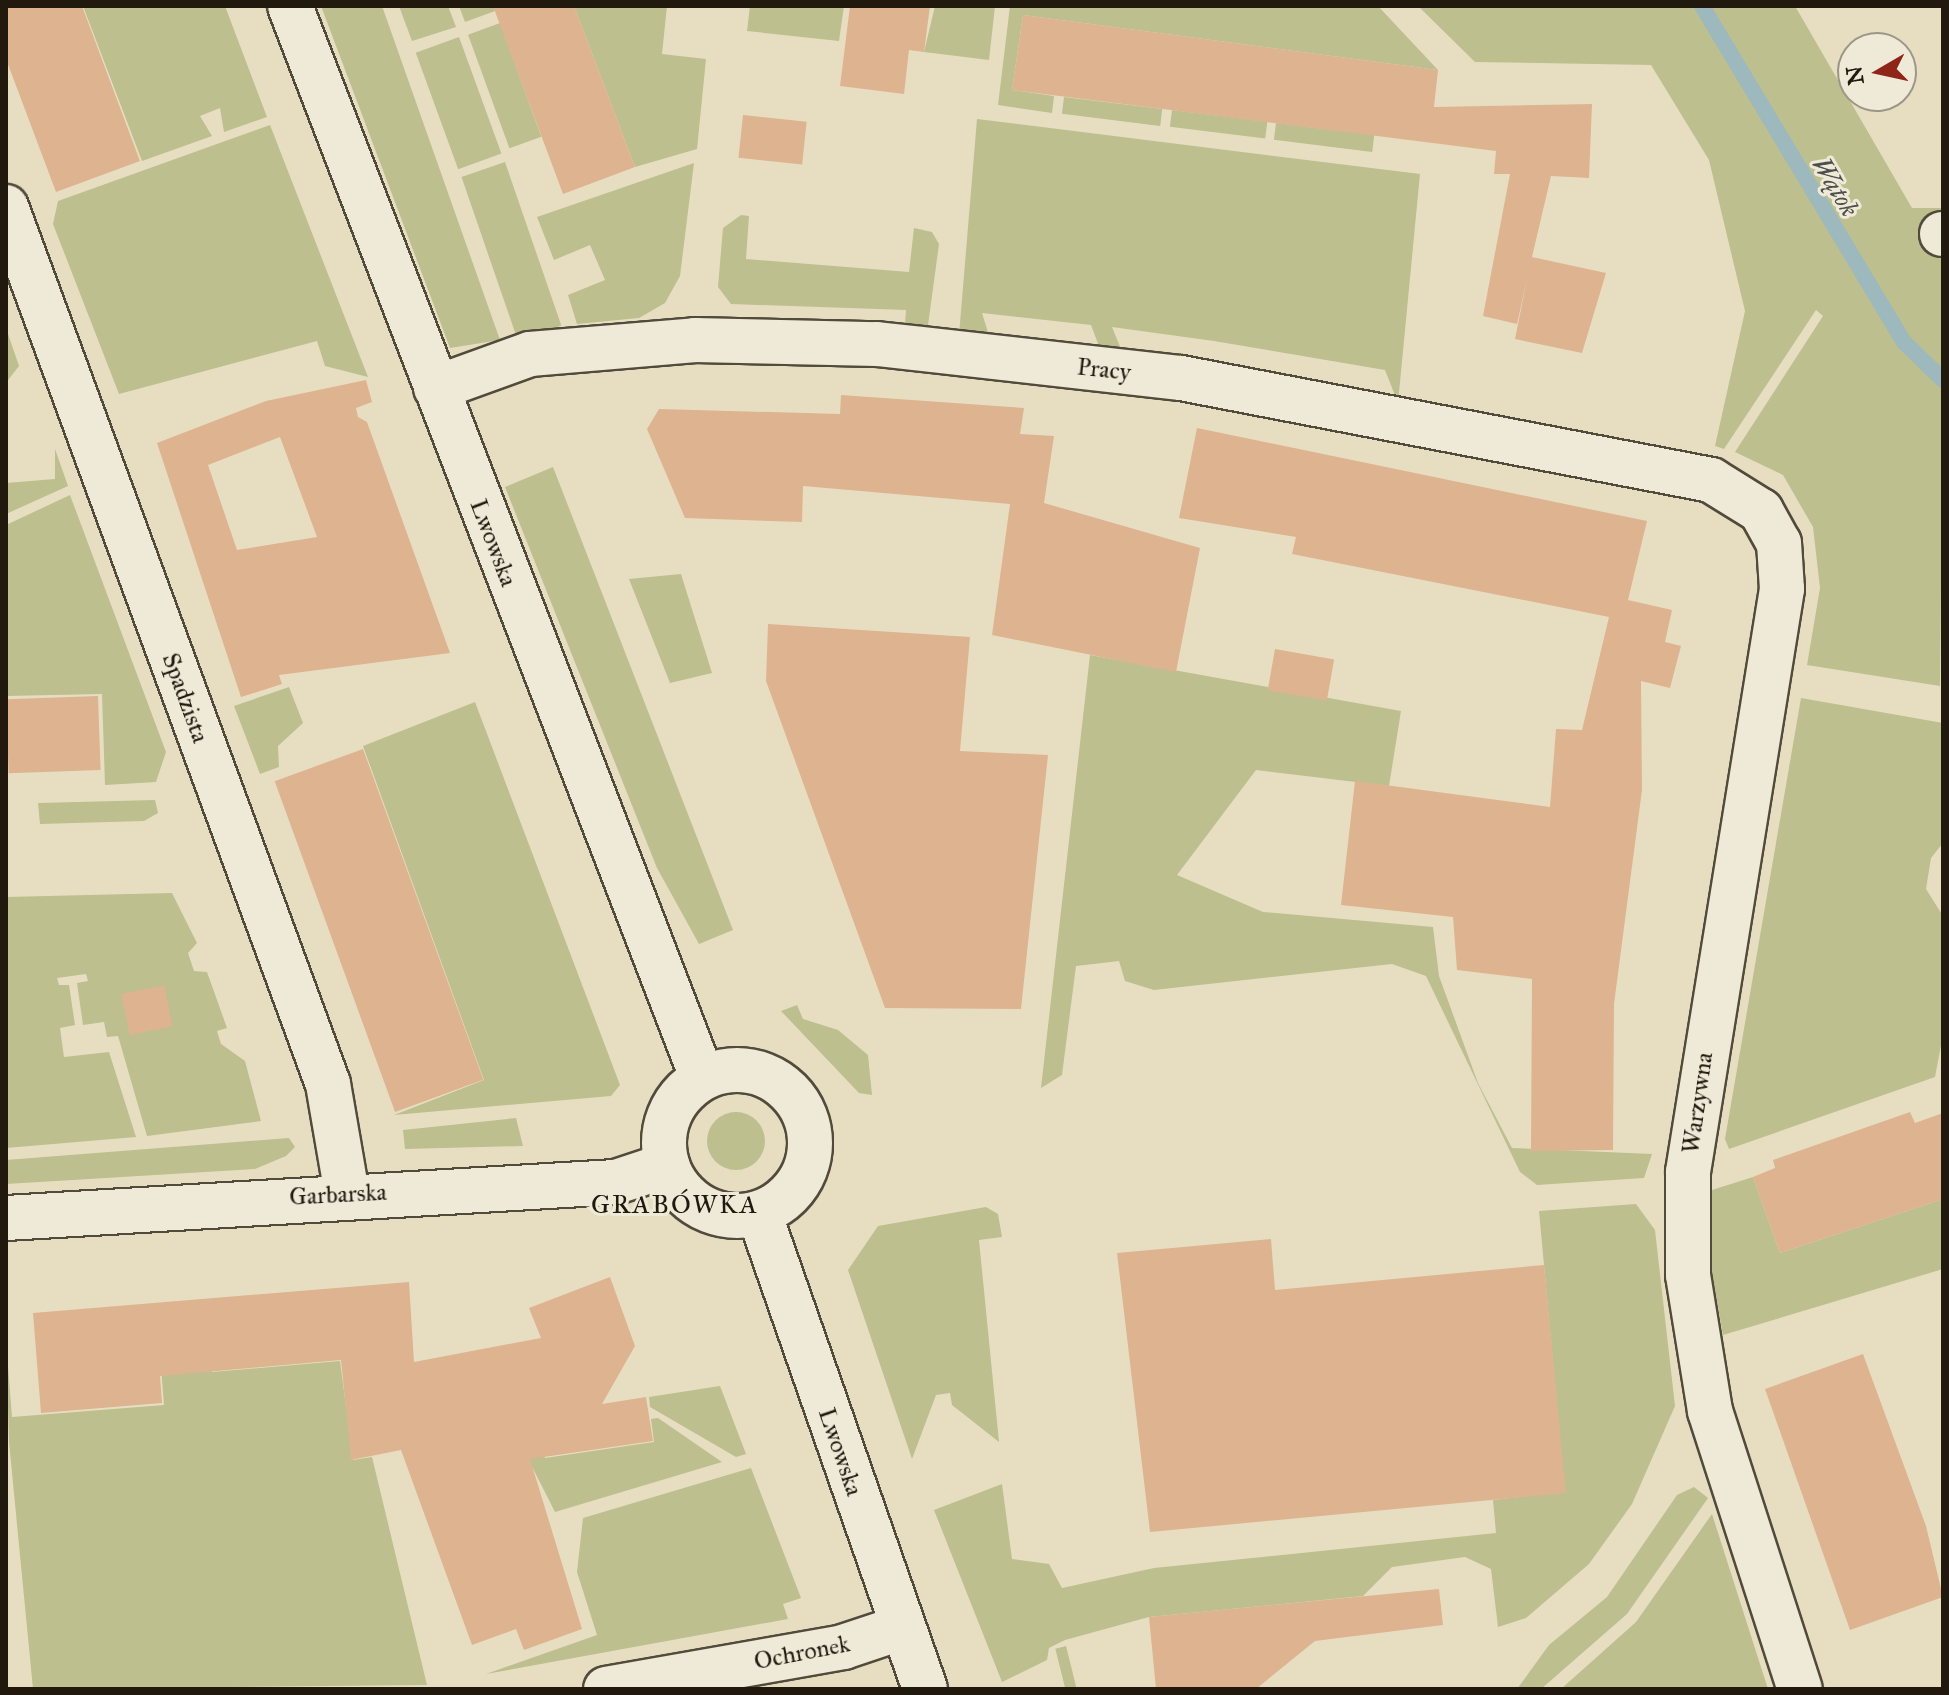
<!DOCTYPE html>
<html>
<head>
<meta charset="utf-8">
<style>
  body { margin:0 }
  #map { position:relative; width:1949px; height:1695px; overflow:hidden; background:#e7dec2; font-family:"IM FELL Great Primer",serif }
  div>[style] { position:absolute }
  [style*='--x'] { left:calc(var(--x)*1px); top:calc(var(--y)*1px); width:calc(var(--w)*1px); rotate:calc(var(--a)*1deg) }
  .green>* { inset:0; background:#bdbf8e; transform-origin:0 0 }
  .round { border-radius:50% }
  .stream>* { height:16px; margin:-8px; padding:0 8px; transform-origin:8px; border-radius:8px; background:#9db9be }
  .building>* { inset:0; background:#deb390; transform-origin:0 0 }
  .roads { filter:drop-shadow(2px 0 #524a3b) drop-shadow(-2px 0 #524a3b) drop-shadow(0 2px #524a3b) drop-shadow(0 -2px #524a3b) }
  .minor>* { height:44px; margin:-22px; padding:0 22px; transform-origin:22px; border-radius:22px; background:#efead7 }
  .tertiary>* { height:44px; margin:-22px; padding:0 22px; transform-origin:22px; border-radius:22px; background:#efead7 }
  .tertiary>.ring { margin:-22px; padding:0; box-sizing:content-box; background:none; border:44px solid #efead7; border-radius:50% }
  span { translate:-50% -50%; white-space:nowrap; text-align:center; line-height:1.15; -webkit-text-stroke:6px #efead7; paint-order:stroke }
  .street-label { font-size:24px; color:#21180e }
  .water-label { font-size:26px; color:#4c504c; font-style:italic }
  .neighbourhood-label { font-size:26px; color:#21180e; letter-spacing:2px }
  .frame { position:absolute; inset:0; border:8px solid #21180e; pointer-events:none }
  .north { position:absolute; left:1837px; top:32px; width:80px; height:80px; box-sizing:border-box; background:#efead7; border:2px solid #9d9687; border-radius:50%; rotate:261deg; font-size:22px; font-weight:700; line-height:32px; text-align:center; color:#21180e }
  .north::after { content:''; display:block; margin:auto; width:28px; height:36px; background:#8f2418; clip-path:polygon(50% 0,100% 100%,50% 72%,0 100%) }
</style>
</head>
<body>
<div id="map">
  <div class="green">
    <i style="clip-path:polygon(83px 6px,225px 6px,267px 117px,224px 132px,220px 108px,200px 116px,212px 136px,142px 161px)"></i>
    <i style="clip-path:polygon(321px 6px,382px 6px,500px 340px,450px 348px)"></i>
    <i style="clip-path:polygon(399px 6px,448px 6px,456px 27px,412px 41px)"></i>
    <i style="clip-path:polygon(459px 6px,493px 6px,495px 11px,465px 22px)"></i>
    <i style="clip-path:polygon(574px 6px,667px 6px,662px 54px,706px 59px,697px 149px,635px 167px)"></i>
    <i style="clip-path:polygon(750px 6px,844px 6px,839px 41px,747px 31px)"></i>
    <i style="clip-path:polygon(935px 6px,995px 6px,989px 60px,924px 52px)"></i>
    <i style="clip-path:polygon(1010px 6px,1378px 6px,1438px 70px,1023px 15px,1012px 90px,1054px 96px,1052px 113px,998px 105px)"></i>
    <i style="clip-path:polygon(1418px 6px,1696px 6px,1885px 321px,1943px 385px,1940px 686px,1807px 665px,1820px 588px,1813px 527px,1783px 475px,1735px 452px,1823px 316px,1816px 310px,1724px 449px,1715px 446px,1745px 311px,1709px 160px,1651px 65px,1475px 62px)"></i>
    <i style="clip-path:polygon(1707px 6px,1795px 6px,1912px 208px,1943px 208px,1943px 376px,1906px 340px)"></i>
    <i style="left:500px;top:23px;width:121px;height:34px;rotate:70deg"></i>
    <i style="left:459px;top:37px;width:124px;height:46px;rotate:70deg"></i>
    <i style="left:1064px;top:97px;width:99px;height:17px;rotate:7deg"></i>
    <i style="left:1172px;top:110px;width:96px;height:17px;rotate:7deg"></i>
    <i style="clip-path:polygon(977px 119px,1420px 174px,1398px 403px,1385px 370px,1214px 341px,1112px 327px,1125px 359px,1103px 357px,1091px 325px,982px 313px,992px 345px,959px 335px)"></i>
    <i style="left:1276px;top:123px;width:99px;height:17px;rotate:7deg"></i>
    <i style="clip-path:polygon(270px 125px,368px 377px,325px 366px,317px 341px,119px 394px,53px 224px,58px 201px)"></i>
    <i style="left:505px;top:162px;width:173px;height:46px;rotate:71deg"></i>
    <i style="clip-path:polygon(694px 163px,680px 276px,665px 303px,639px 318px,577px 324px,568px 295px,605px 280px,590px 245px,554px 260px,537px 217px)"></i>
    <i style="clip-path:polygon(741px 215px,749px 216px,746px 259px,909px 272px,914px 228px,932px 232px,939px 244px,927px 333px,904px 338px,906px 310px,731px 304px,718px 287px,723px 228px)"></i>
    <i style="clip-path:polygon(6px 328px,19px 366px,8px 380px,6px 380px)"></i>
    <i style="clip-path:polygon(55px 449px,68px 486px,6px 514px,6px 483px,55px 479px)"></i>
    <i style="clip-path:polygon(553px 467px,733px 930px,699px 944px,657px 868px,505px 487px)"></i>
    <i style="clip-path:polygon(70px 495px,166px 752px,156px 782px,105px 785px,102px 694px,6px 696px,6px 525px)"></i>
    <i style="clip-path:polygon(681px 574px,712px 673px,670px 683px,629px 579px)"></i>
    <i style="clip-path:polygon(1090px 655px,1401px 711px,1389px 786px,1256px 770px,1177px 875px,1263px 912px,1433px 927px,1439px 976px,1478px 1083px,1512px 1148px,1652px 1154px,1644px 1178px,1537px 1185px,1520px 1172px,1426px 976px,1392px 964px,1154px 990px,1125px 981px,1119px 961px,1076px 966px,1062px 1075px,1041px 1088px)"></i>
    <i style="clip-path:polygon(289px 687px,303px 723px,278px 746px,279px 767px,260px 774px,234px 706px)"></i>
    <i style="clip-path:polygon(1801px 698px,1943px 723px,1943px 843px,1931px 858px,1926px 889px,1943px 916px,1943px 1035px,1935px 1077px,1729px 1149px,1725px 1139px)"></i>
    <i style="clip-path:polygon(475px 702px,620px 1085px,611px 1096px,394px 1115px,484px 1080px,363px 746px)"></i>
    <i style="clip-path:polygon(155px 800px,158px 813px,144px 821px,40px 824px,38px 803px)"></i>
    <i style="clip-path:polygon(172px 893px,197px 943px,188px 953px,194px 971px,207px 972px,227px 1028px,217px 1031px,221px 1044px,245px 1061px,261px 1121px,147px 1136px,118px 1036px,107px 1037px,104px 1022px,83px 1025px,77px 983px,88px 981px,86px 974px,57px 978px,59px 985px,69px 985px,75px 1025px,60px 1028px,64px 1057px,109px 1052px,136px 1137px,6px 1148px,6px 897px)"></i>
    <i style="clip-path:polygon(797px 1005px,803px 1019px,838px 1030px,868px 1055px,872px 1095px,859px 1093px,781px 1011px)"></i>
    <i class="round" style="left:707px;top:1112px;width:58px;height:58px"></i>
    <i style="clip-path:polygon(516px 1118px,523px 1146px,405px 1149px,403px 1130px)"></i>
    <i style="clip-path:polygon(289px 1138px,295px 1147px,286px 1156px,255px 1169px,6px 1184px,6px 1160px)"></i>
    <i style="clip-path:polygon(1753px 1177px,1780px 1253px,1943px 1199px,1943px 1269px,1723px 1335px,1712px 1273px,1712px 1190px)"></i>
    <i style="clip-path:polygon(1636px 1204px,1655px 1230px,1675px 1406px,1632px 1504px,1589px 1564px,1526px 1618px,1498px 1627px,1491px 1569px,1465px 1557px,1392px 1567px,1363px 1596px,1149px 1617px,1065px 1640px,1049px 1648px,1047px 1660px,1002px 1682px,934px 1510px,1002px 1484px,1012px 1559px,1049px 1564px,1062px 1588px,1154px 1568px,1496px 1533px,1493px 1500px,1565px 1492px,1539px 1211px)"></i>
    <i style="clip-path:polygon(986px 1207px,998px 1214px,1002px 1237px,979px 1240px,999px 1442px,952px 1405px,950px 1393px,936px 1395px,912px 1459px,848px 1270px,878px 1226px)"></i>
    <i style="clip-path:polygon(156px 1304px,212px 1372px,340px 1361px,353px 1460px,372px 1457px,427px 1685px,33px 1689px,9px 1442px,6px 1341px,12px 1417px,164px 1405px)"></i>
    <i style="clip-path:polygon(720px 1386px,746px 1454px,736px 1457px,650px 1407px,649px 1397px)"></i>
    <i style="clip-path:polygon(658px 1418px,722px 1462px,555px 1512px,518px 1439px,541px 1435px,545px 1458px,654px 1442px,651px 1419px)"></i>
    <i style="clip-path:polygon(751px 1468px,801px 1598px,783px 1604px,788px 1619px,486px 1674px,597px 1635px,577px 1572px,583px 1518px)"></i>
    <i style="clip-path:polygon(1694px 1487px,1708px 1498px,1627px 1614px,1541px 1689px,1517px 1689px,1549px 1645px,1607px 1597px,1677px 1495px)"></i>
    <i style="clip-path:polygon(1712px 1514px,1768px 1689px,1561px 1689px,1636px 1622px)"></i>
    <i style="left:1066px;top:1646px;width:44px;height:11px;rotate:76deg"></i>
  </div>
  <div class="stream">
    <i style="--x:1702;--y:6;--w:392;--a:59"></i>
    <i style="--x:1904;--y:342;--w:54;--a:44.3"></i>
  </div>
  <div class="building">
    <i style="clip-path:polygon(6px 6px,82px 6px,140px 161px,56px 192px,6px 59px)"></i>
    <i style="clip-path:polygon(493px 6px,574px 6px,635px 167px,563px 194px)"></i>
    <i style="clip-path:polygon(850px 6px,930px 6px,924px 52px,909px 50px,904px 94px,840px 86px)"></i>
    <i style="clip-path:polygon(1023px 15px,1438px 70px,1434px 107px,1592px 104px,1589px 178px,1551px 176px,1532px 257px,1606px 273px,1582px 353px,1515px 339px,1527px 279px,1517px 324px,1483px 316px,1510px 174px,1494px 174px,1496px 151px,1012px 90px)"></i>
    <i style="left:743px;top:115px;width:64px;height:43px;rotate:6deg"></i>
    <i style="clip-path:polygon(evenodd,366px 380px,372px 402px,356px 408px,358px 417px,367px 422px,450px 653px,279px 675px,282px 684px,241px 697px,157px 443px,266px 401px,366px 380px,280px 437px,317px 537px,237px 550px,208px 465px,280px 437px)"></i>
    <i style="clip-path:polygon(841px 395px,1024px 408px,1020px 434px,1054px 436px,1044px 503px,1200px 548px,1176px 672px,992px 635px,1010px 504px,803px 486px,802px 522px,685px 518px,647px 429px,659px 409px,840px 414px)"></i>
    <i style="clip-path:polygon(1197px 428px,1647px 521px,1628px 600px,1672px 610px,1665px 642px,1681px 646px,1670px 688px,1641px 681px,1642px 790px,1614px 1004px,1613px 1150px,1531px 1151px,1532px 979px,1457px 970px,1453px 917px,1341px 905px,1355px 781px,1550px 807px,1556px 729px,1582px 730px,1609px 617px,1292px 554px,1296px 537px,1179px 518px)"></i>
    <i style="clip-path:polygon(768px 624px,970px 637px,960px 751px,1048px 755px,1021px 1009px,885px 1008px,766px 681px)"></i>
    <i style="left:1275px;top:649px;width:60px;height:42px;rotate:10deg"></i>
    <i style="left:98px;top:696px;width:74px;height:92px;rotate:88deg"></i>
    <i style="left:363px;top:749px;width:352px;height:94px;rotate:70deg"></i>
    <i style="left:164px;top:985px;width:42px;height:44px;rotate:78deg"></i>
    <i style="clip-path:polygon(1910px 1112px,1915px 1123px,1943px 1113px,1943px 1199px,1780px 1253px,1753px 1177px,1775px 1168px,1773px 1160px)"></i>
    <i style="clip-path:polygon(1271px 1239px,1275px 1290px,1544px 1265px,1566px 1493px,1150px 1532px,1117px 1253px)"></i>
    <i style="clip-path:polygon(610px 1277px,635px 1346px,602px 1404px,646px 1397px,653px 1441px,530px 1459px,582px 1629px,524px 1650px,516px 1629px,472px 1645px,401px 1450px,351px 1460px,341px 1360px,160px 1376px,162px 1403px,41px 1413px,33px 1313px,409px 1282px,414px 1362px,541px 1338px,529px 1308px)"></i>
    <i style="clip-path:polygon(1863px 1354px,1926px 1526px,1943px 1597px,1850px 1630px,1765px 1389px)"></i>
    <i style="clip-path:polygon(1439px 1589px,1443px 1625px,1315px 1641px,1256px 1689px,1156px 1689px,1149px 1617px)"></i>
  </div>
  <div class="roads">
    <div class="minor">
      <i style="--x:6;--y:207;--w:934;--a:69.84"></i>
      <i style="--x:328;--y:1084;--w:112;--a:80.2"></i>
      <i style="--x:1942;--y:234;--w:1;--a:0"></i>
      <i style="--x:436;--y:388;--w:100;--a:-19.9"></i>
      <i style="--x:530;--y:354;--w:166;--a:-4.8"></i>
      <i style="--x:695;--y:340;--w:182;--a:1.3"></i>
      <i style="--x:877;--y:344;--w:306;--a:6.4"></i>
      <i style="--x:1181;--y:378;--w:540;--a:10.89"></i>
      <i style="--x:1711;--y:480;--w:59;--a:31.8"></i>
      <i style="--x:1761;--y:511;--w:37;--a:61"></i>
      <i style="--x:1779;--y:543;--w:46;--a:86.3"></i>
      <i style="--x:1782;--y:589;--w:591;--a:99.16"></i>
      <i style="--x:1688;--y:1172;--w:103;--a:90"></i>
      <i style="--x:1688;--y:1275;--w:138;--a:80.8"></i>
      <i style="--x:1710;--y:1411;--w:292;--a:72.1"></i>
      <i style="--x:6;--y:1218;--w:611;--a:-3.38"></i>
      <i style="--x:616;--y:1182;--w:54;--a:-18.4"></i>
      <i style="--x:606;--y:1689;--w:241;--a:-10"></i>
      <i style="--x:843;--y:1647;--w:63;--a:-18.4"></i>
    </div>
    <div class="tertiary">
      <i style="--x:290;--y:6;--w:1148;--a:68.96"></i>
      <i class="ring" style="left:664px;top:1070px;width:102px;height:102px"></i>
      <i style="--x:759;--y:1213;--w:504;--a:70.77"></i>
    </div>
  </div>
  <div class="street-label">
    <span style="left:1104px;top:370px;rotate:6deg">Pracy</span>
    <span style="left:493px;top:543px;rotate:69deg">Lwowska</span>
    <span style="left:185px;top:698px;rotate:70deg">Spadzista</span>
    <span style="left:1698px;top:1103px;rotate:-82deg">Warzywna</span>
    <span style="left:338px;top:1195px;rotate:-3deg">Garbarska</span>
    <span style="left:840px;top:1452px;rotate:71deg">Lwowska</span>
    <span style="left:802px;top:1653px;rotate:-11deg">Ochronek</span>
  </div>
  <div class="water-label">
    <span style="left:1835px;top:187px;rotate:59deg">Wątok</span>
  </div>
  <div class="neighbourhood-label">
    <span style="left:675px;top:1205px">GRABÓWKA</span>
  </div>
  <div class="frame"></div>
  <div class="north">N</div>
</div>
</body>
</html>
